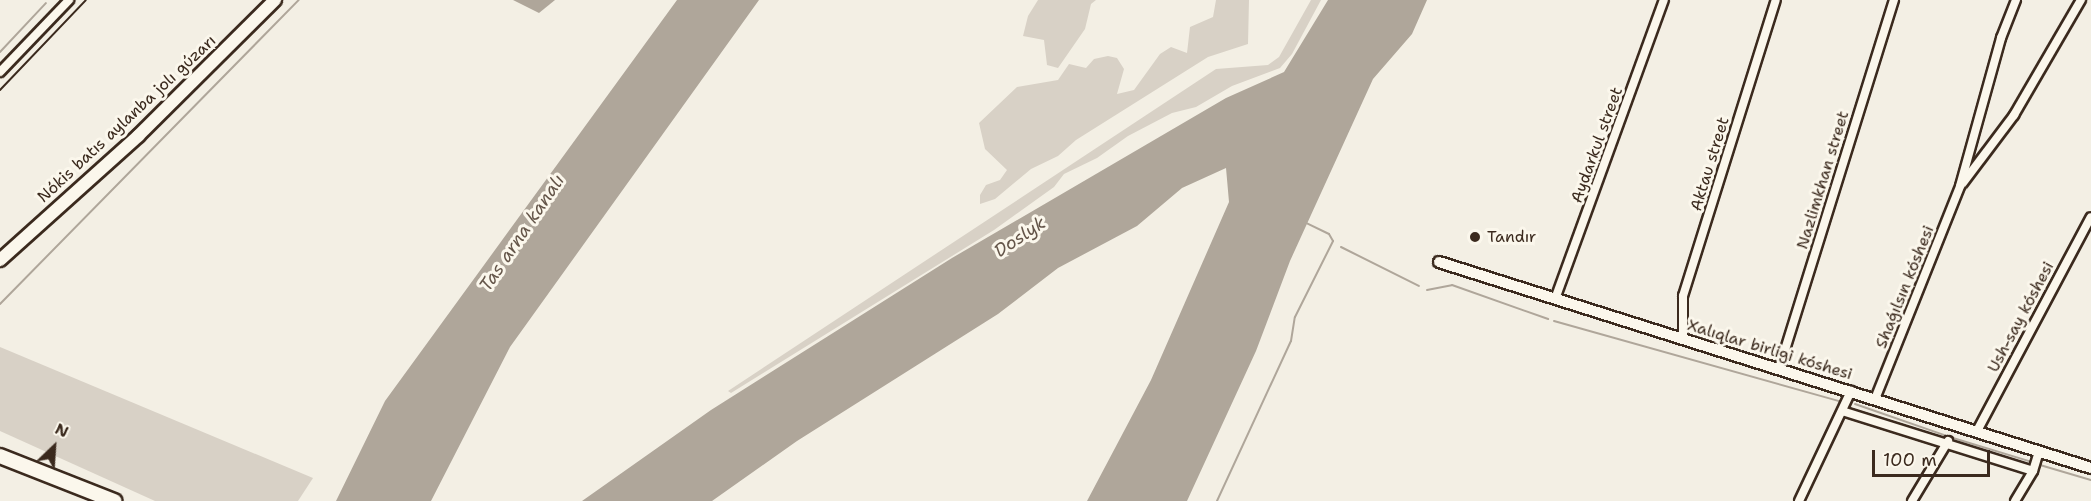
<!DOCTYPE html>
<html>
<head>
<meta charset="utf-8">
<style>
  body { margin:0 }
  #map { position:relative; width:2091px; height:501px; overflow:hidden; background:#f3efe4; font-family:"Shantell Sans",sans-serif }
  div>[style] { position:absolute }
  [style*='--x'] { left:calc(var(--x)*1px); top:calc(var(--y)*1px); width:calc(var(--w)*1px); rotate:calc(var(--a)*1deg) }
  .green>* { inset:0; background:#d8d1c6 }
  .water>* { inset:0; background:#afa69a }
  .stream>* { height:2px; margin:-1px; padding:0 1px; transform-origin:1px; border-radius:1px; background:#afa69a }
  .roads { filter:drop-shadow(2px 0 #3b2a1e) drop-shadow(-2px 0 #3b2a1e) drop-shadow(0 2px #3b2a1e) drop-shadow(0 -2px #3b2a1e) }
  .street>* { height:8px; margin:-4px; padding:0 4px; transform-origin:4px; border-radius:4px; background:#fbf7ec }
  .secondary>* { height:10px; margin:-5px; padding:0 5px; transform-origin:5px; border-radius:5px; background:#fbf7ec }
  .primary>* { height:12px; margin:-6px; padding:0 6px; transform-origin:6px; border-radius:6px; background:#fbf7ec }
  .highway>* { height:14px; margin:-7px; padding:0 7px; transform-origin:7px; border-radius:7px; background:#fbf7ec }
  .rail>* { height:2px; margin:-1px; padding:0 1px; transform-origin:1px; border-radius:1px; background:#3b2a1e }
  .dots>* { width:16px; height:16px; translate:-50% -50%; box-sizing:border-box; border:3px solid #fbf7ec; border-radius:50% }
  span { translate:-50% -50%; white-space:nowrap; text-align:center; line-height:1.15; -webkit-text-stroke:6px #fbf7ec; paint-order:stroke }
  .street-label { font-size:16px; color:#3b2a1e }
  .poi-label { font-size:16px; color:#3b2a1e }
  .left { translate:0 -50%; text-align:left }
  .water-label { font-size:18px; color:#645549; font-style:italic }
  .north { position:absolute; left:24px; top:417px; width:60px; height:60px; -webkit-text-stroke:4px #fbf7ec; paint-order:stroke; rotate:25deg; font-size:16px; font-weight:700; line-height:24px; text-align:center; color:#3b2a1e }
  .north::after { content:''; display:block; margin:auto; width:21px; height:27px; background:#3b2a1e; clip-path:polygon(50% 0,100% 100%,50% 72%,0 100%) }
  .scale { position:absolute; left:1872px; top:450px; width:118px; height:27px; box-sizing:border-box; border:3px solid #3b2a1e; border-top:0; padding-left:8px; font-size:18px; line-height:21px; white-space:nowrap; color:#3b2a1e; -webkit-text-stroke:4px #fbf7ec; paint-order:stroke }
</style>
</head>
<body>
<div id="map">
  <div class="green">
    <i style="clip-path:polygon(1038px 0,1096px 0,1091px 4px,1085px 29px,1058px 68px,1047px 65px,1044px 40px,1023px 36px,1028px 16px)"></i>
    <i style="clip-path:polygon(1216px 0,1249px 0,1248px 44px,1208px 57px,1076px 140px,1058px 156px,1031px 169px,995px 199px,980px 204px,980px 195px,986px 185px,1000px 180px,1007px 170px,985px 149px,979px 123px,1017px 87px,1058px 80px,1069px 64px,1086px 68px,1094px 59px,1108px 56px,1117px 58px,1124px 69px,1117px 94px,1134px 90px,1160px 54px,1171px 47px,1187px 53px,1190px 27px,1213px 17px)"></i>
    <i style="clip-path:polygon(1311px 0,1321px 0,1292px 54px,1280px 68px,1232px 86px,1196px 107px,1172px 113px,1128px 136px,1097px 158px,1064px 174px,1054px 187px,994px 230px,731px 393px,728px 391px,1216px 69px,1268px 65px,1279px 57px)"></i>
    <i style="clip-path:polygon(0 347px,313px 478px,298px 501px,155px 501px,0 431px)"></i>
  </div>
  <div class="water">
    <i style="clip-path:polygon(513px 0,555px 0,539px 13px)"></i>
    <i style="clip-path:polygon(677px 0,759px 0,510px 347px,431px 501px,336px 501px,385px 401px)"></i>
    <i style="clip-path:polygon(1328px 0,1427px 0,1412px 34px,1373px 79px,1290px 261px,1256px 351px,1187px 501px,1087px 501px,1151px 380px,1229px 202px,1226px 168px,1182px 188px,1137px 226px,1058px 268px,998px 314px,797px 441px,712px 501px,582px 501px,711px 410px,952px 258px,1226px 98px,1284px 72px)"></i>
  </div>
  <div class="stream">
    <i style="--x:0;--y:52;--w:67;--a:-46.8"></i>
    <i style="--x:1341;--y:247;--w:87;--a:26.6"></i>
    <i style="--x:1427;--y:290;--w:25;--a:-11"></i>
    <i style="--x:1452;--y:285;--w:102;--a:19.5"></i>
    <i style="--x:0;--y:304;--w:426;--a:-45.5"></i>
    <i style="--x:1554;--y:321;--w:299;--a:15.7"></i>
    <i style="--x:1855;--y:404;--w:97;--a:19.2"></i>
    <i style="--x:1953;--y:438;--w:83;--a:16.9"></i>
    <i style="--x:2040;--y:465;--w:53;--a:16.4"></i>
    <i style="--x:1217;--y:501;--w:176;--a:-65.2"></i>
    <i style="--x:1291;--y:341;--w:24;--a:-81"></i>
    <i style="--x:1295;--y:317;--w:85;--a:-63.4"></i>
    <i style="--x:1333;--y:241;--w:8;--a:-120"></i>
    <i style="--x:1329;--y:234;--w:25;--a:-154"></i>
  </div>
  <div class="roads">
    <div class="street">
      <i style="--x:0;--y:72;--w:100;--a:-46.2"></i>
      <i style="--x:1963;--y:183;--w:85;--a:-53.1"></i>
      <i style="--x:2014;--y:115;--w:133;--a:-59.8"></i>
      <i style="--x:1555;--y:299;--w:318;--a:-70"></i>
      <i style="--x:1683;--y:339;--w:43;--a:-90"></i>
      <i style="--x:1683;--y:296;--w:310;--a:-72.6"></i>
      <i style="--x:1779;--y:369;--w:387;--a:-72.7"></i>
      <i style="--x:1875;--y:399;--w:229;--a:-68.2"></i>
      <i style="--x:1960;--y:186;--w:154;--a:-74.5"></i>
      <i style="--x:2001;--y:38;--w:41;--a:-68.5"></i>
      <i style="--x:1842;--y:411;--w:200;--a:17.4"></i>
      <i style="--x:1977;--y:431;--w:242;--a:-62"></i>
      <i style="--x:1799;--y:501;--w:122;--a:-64.7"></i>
      <i style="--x:1912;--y:501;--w:70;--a:-59"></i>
      <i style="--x:2015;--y:501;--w:35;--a:-59"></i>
      <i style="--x:2033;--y:471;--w:21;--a:-73"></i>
    </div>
    <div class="secondary">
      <i style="--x:1439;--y:262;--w:684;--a:17.53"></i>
    </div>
    <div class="primary">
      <i style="--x:0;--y:260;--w:186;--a:-41.9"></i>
      <i style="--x:138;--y:136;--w:193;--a:-44.8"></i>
    </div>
    <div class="highway">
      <i style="--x:0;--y:456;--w:123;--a:21.5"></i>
    </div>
  </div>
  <div class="rail">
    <i style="--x:0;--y:90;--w:124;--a:-46.3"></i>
  </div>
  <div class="dots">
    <i style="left:1475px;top:237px;background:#3b2a1e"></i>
  </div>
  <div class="street-label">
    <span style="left:127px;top:119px;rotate:-43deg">Nókis batıs aylanba jolı gúzarı</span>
    <span style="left:1597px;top:145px;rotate:-70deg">Aydarkul street</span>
    <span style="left:1710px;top:164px;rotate:-73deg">Aktau street</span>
    <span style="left:1823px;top:180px;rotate:-73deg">Nazlimkhan street</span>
    <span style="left:1905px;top:287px;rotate:-68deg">Shaǵılsın kóshesi</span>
    <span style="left:2021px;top:317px;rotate:-62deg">Ush-say kóshesi</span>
    <span style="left:1770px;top:350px;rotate:17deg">Xalıqlar birligi kóshesi</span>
  </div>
  <div class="poi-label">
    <span class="left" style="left:1487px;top:237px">Tandır</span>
  </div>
  <div class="water-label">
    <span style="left:522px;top:233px;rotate:-56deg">Tas arna kanalı</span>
    <span style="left:1020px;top:237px;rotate:-34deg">Doslyk</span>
  </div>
  <div class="north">N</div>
  <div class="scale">100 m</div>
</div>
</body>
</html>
